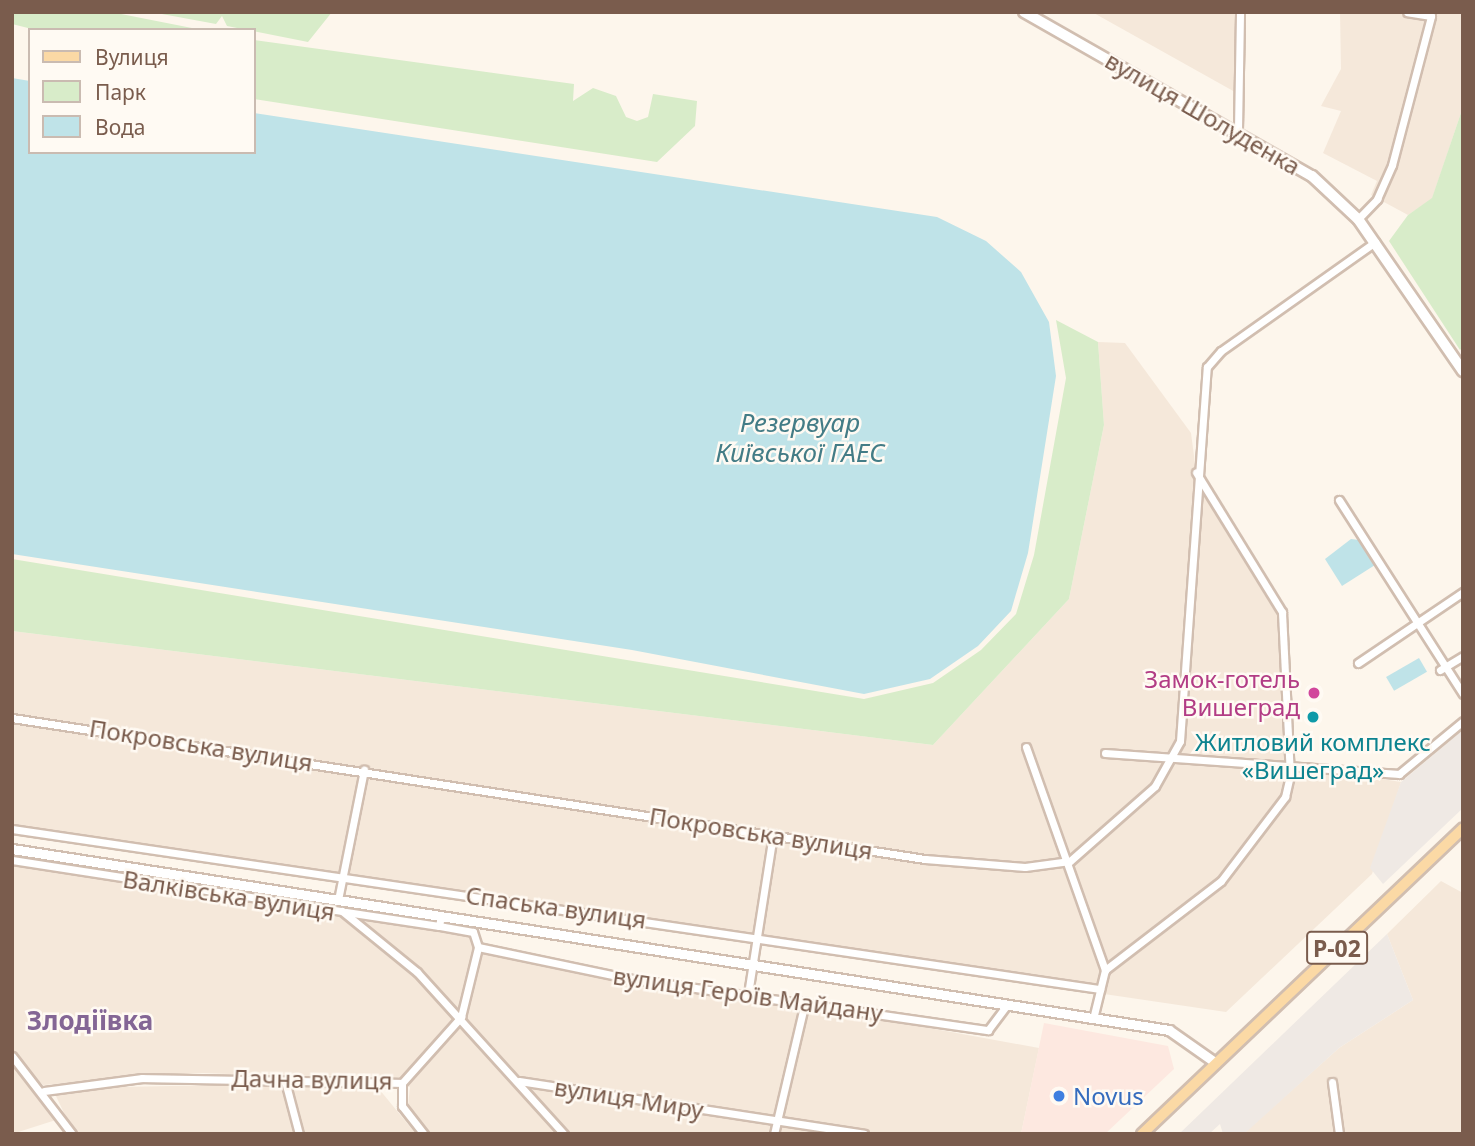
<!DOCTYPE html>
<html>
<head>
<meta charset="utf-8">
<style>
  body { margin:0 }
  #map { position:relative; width:1475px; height:1146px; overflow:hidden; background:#fdf6ec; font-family:"Noto Sans",sans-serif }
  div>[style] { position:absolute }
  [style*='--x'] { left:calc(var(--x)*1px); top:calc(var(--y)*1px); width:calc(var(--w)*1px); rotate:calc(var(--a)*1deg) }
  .residential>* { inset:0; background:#f5e8da }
  .commercial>* { inset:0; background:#fde8e0 }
  .industrial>* { inset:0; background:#efe9e4 }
  .green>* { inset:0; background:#d8ecc9 }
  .water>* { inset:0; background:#bfe3e8; transform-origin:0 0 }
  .roads { filter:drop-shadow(2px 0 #d1beb0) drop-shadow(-2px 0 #d1beb0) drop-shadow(0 2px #d1beb0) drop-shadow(0 -2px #d1beb0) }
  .minor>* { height:7px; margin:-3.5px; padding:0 3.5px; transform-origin:3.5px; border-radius:3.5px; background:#fff }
  .tertiary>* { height:9px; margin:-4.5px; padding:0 4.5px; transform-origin:4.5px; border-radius:4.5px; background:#fff }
  .secondary>* { height:10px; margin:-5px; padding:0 5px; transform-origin:5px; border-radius:5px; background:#fff }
  .primary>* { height:10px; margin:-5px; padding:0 5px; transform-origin:5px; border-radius:5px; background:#fbd9a5 }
  .dots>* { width:19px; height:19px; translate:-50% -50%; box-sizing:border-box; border:4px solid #fffaf3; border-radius:50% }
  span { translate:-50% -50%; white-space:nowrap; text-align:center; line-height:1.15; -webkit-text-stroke:5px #fffaf3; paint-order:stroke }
  .shield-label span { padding:2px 5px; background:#fffaf3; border:2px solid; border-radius:5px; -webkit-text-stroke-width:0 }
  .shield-label { font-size:23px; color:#7a5c4d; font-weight:700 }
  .street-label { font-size:24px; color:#7a5c4d }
  .hotel-label { font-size:24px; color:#b23c85 }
  .right { translate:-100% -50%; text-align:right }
  .culture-label { font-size:24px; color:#0d838f }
  .shop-label { font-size:24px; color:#366cbe }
  .left { translate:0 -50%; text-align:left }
  .water-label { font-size:26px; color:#437c86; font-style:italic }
  .neighbourhood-label { font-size:26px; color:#846695; font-weight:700 }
  .frame { position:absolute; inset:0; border:14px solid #7a5c4d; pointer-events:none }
  .legend { position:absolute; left:28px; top:28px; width:228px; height:126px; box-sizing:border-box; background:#fffaf3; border:2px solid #cabbb1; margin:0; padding:9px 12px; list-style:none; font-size:21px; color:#7a5c4d }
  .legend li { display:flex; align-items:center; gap:14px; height:35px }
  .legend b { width:35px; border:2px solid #cabbb1 }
</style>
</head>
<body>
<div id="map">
  <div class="residential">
    <i style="clip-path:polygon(1092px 12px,1237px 12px,1235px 92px)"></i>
    <i style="clip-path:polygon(1340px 12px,1463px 12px,1463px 107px,1432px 199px,1408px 215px,1371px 195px,1377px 181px,1323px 153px,1341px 111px,1321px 106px,1341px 69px)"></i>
    <i style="clip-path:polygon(1098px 342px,1125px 343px,1191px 433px,1196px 471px,1282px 612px,1288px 764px,1401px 782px,1372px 874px,1226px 1012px,12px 833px,12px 631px,933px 745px,1069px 599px,1104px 425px)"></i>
    <i style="clip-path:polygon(12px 864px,473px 936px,474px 948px,610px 979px,798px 1004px,1039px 1048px,1021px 1134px,430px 1134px,408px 1106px,410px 1087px,395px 1080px,203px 1073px,43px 1085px,12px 1052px)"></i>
    <i style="clip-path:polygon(1441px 881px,1463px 893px,1463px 1134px,1243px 1134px,1339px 1048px,1413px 1000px,1387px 934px)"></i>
    <i style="clip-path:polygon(12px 1058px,59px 1119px,12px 1134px)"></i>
    <i style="clip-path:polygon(269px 1084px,379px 1089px,416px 1134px,74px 1134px,55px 1094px,73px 1088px)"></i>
  </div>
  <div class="commercial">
    <i style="clip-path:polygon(1044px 1023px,1168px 1046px,1174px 1069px,1105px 1134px,1021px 1134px)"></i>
  </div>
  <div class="industrial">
    <i style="clip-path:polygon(1463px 730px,1463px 808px,1383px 884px,1370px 868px,1401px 782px)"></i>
    <i style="clip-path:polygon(1387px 934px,1413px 1000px,1339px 1048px,1244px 1134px,1223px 1134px,1220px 1124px,1209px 1134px,1179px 1134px)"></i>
  </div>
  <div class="green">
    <i style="clip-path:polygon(12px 12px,111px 12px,202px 30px,36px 30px,12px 24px)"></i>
    <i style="clip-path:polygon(151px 12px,332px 12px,308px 42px,227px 26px,222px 16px,216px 24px)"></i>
    <i style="clip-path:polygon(254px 40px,574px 84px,573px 101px,593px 88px,616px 96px,626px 117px,637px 121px,648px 117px,653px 94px,697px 101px,695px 126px,657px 162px,254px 99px)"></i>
    <i style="clip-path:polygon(1463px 107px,1463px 347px,1460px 350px,1389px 241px,1408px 215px,1432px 198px)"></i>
    <i style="clip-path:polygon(1056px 320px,1098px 342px,1104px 425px,1069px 599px,933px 745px,12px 631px,12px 559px,864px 699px,933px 683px,981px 650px,1016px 614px,1034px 555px,1066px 378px)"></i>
  </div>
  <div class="water">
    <i style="clip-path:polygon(12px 78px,30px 81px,30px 152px,254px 152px,254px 113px,937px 217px,986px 241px,1021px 272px,1049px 322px,1056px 376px,1028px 553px,1011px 611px,978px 646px,930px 679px,864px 694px,632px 650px,12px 554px)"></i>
    <i style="clip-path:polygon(1351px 539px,1359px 540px,1375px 565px,1342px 586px,1325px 559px)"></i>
    <i style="left:1419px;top:658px;width:16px;height:38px;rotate:60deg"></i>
  </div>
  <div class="roads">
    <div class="minor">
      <i style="--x:1238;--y:129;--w:117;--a:-89"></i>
      <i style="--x:1358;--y:219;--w:28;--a:-46"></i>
      <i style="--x:1377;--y:199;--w:37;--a:-66"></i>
      <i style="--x:1392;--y:165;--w:154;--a:-75.3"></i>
      <i style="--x:1431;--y:16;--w:24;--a:-171"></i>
      <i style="--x:1339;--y:500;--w:230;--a:57.4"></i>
      <i style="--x:1358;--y:663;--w:127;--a:-34.1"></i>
      <i style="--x:1440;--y:670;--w:27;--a:-31"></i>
      <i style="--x:12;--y:718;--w:924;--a:8.78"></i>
      <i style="--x:925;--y:859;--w:100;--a:4.6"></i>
      <i style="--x:1025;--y:867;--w:45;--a:-7.6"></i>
      <i style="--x:1070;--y:861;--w:113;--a:-41.4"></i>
      <i style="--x:1155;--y:786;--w:51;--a:-60.9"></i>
      <i style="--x:1180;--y:741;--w:375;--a:-85.9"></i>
      <i style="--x:1207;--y:367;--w:21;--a:-49"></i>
      <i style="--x:1221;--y:351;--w:189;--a:-35.3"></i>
      <i style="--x:1026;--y:747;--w:237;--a:70.5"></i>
      <i style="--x:1105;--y:970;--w:50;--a:103.8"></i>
      <i style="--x:1105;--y:753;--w:295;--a:4.1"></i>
      <i style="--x:1399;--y:774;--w:83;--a:-39.6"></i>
      <i style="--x:12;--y:829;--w:1100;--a:8.37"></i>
      <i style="--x:12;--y:860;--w:334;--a:8.8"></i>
      <i style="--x:342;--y:911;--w:97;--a:39.1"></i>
      <i style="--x:417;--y:972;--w:219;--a:47.8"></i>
      <i style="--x:338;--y:900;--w:133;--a:-78.7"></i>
      <i style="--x:346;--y:912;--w:94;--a:8.6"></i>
      <i style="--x:478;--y:947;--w:151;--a:11.8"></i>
      <i style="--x:626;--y:978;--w:366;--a:8.2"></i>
      <i style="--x:988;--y:1030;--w:31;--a:-53"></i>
      <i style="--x:1105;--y:970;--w:146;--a:-37.5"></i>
      <i style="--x:1221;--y:881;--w:106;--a:-52.7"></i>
      <i style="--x:1285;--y:797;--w:22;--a:-77"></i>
      <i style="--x:1290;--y:776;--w:164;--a:-92.8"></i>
      <i style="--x:1282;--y:612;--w:164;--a:-121.6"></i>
      <i style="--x:748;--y:994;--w:162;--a:-81.1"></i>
      <i style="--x:12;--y:1056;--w:98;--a:52.4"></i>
      <i style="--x:285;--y:1081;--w:55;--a:75.2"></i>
      <i style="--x:519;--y:1081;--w:349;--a:8.7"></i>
      <i style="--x:1332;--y:1082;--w:52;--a:82.3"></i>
      <i style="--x:402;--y:1083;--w:23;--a:90"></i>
      <i style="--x:402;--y:1106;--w:36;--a:52"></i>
      <i style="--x:44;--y:1091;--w:99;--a:-7.6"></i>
      <i style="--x:142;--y:1078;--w:260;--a:1.1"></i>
      <i style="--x:402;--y:1083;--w:89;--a:-48.2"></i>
      <i style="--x:461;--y:1017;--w:72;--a:-76.3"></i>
      <i style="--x:478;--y:947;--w:16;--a:-108"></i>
      <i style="--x:473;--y:932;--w:35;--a:-170"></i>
      <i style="--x:439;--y:926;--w:10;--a:-79"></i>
      <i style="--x:774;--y:1134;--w:136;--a:-76.8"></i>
    </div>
    <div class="tertiary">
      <i style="--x:12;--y:849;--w:1171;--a:8.89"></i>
      <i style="--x:1169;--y:1030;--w:57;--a:35.1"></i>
    </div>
    <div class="secondary">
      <i style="--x:1024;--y:12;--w:331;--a:29.7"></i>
      <i style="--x:1312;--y:176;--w:63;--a:43.1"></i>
      <i style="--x:1358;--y:219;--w:185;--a:55.4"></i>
    </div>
    <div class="primary">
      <i style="--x:1142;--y:1134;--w:443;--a:-43.6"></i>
    </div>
  </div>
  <div class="dots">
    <i style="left:1314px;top:693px;background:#d1479c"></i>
    <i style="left:1313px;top:717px;background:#0f9aa8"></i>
    <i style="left:1059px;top:1096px;background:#3f7fe0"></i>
  </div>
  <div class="shield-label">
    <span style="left:1337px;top:948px">Р-02</span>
  </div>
  <div class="street-label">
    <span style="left:1203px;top:113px;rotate:30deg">вулиця Шолуденка</span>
    <span style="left:201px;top:745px;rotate:9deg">Покровська вулиця</span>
    <span style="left:761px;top:833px;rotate:9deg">Покровська вулиця</span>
    <span style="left:229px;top:895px;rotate:9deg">Валківська вулиця</span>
    <span style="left:556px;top:907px;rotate:8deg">Спаська вулиця</span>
    <span style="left:748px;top:994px;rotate:8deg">вулиця Героїв Майдану</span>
    <span style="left:312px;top:1079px;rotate:1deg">Дачна вулиця</span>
    <span style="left:629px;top:1098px;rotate:9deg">вулиця Миру</span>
  </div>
  <div class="hotel-label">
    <span class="right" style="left:1300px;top:693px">Замок-готель<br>Вишеград</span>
  </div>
  <div class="culture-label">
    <span style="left:1313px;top:756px">Житловий комплекс<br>«Вишеград»</span>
  </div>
  <div class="shop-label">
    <span class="left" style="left:1073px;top:1096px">Novus</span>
  </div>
  <div class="water-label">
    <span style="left:800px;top:438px">Резервуар<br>Київської ГАЕС</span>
  </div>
  <div class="neighbourhood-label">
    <span style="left:90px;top:1021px">Злодіївка</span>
  </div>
  <div class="frame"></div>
  <ul class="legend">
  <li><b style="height:9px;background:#fbd9a5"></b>Вулиця</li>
  <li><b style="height:19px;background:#d8ecc9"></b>Парк</li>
  <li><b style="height:19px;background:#bfe3e8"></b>Вода</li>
  </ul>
</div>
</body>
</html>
